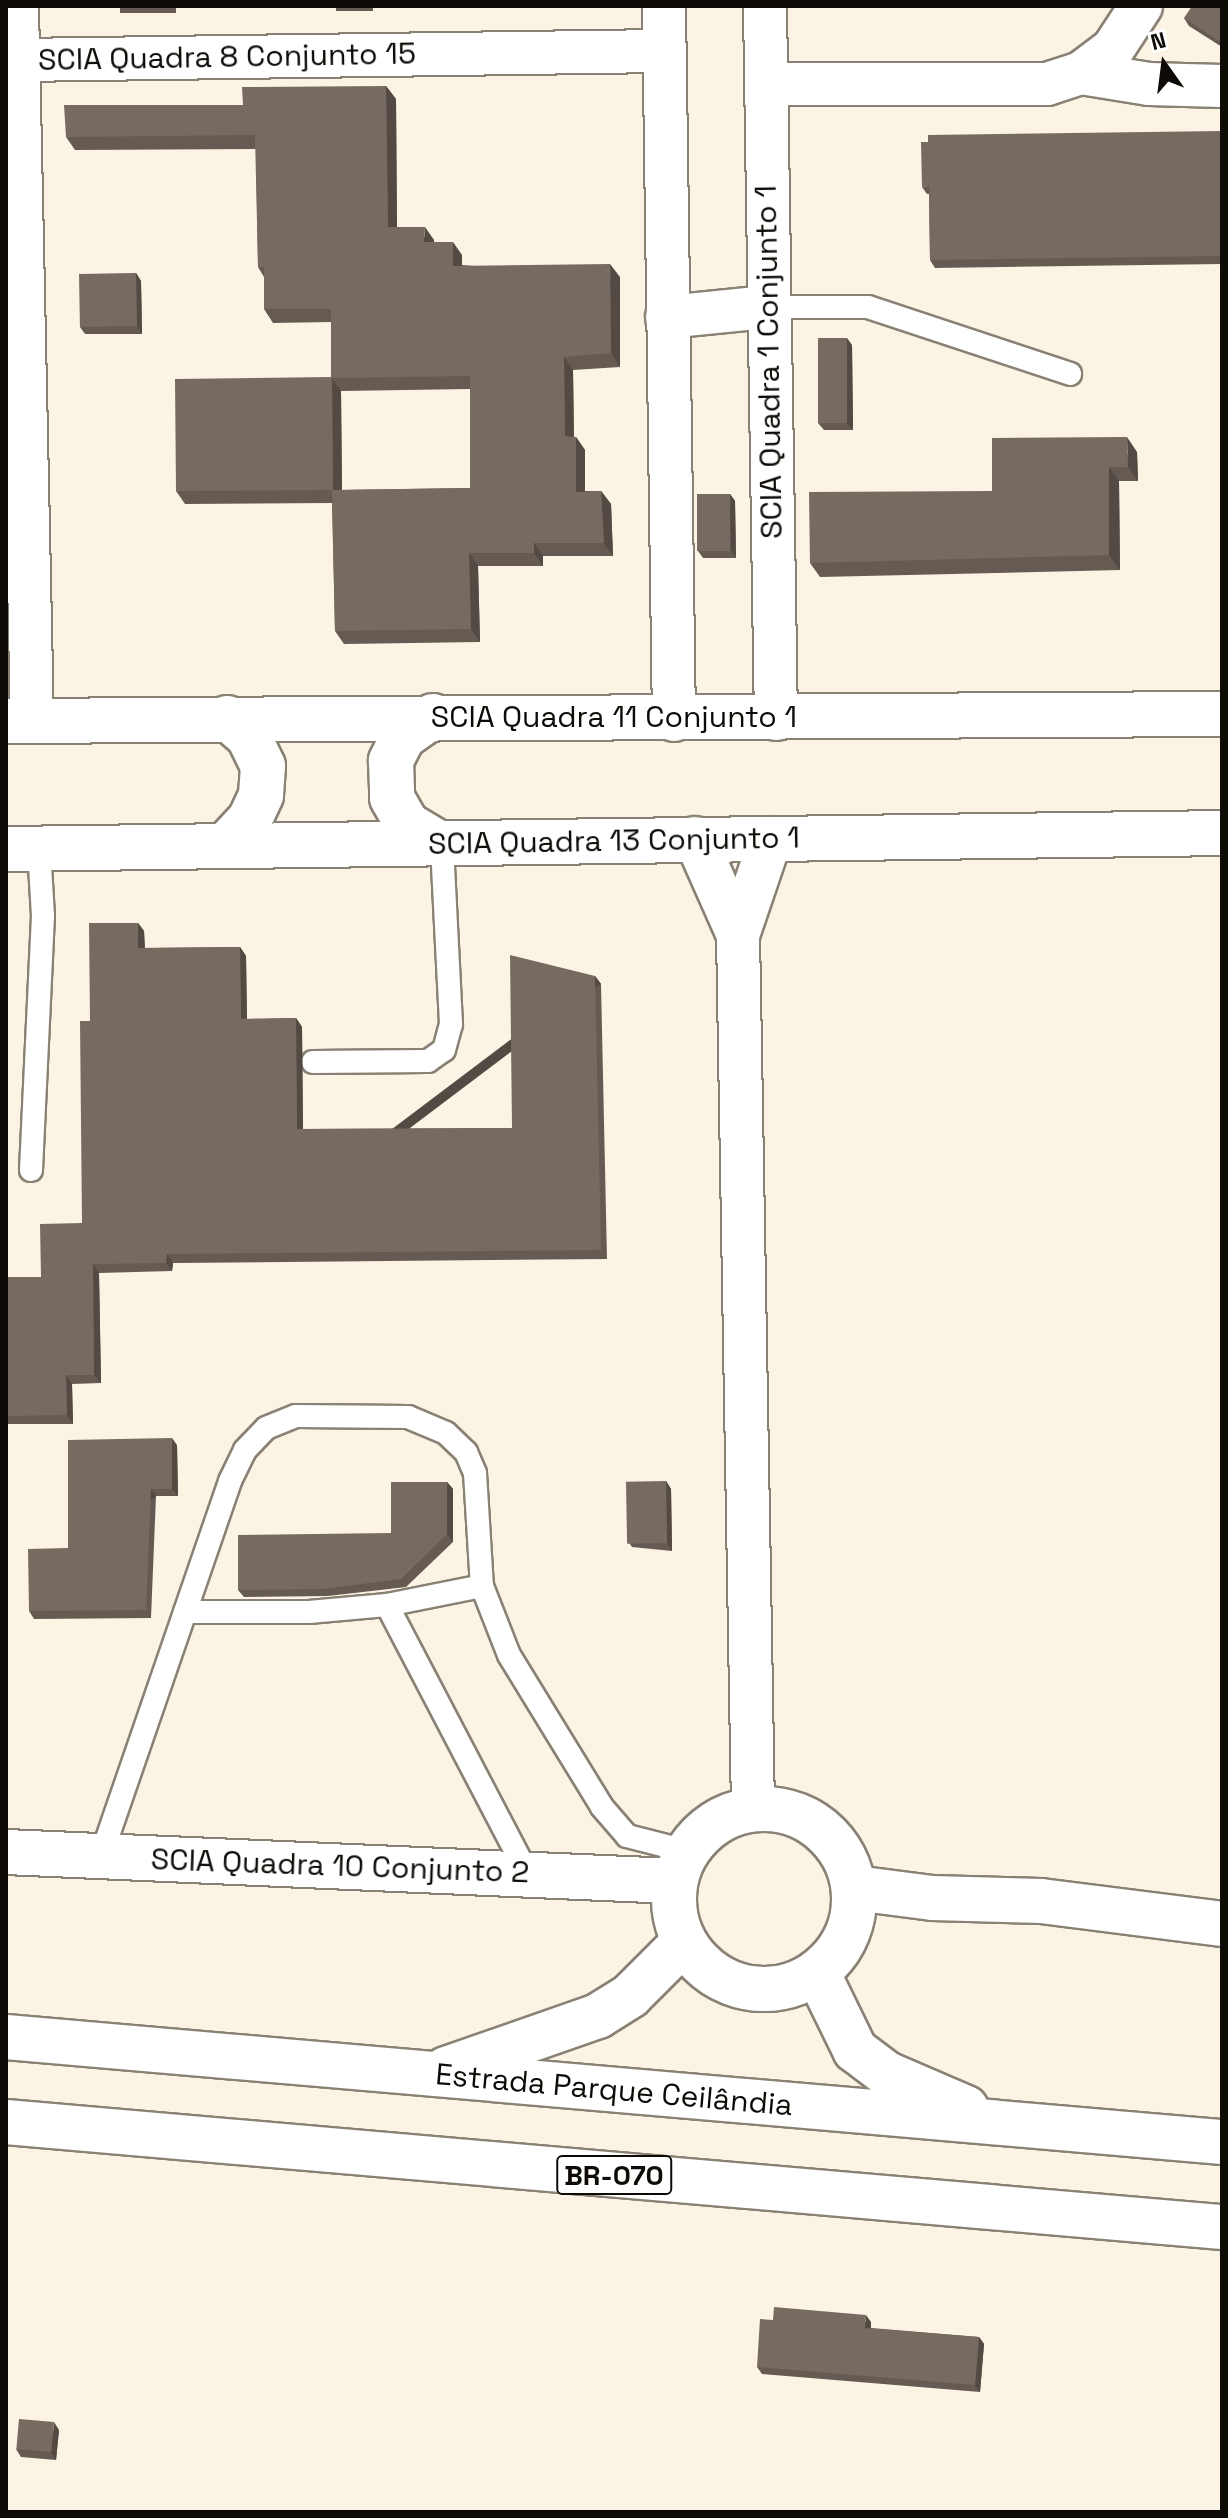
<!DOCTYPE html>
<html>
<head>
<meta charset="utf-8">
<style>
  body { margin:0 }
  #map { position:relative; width:1228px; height:2518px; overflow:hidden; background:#fbf3e4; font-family:"Space Grotesk",sans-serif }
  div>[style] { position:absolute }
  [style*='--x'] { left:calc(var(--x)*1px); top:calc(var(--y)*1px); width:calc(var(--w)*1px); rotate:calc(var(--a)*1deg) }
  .roads { filter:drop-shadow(2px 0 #898274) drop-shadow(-2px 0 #898274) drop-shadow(0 2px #898274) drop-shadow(0 -2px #898274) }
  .lane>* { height:22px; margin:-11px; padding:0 11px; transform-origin:11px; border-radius:11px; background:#fff }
  .street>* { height:42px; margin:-21px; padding:0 21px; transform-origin:21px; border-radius:21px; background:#fff }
  .secondary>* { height:44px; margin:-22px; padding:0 22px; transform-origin:22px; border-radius:22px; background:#fff }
  .secondary>.ring { margin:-22px; padding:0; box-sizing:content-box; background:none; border:44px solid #fff; border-radius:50% }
  .highway>* { height:44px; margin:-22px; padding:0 22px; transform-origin:22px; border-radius:22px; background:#fff }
  .wall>* { inset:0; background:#665b53; transform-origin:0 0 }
  .shaded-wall>* { inset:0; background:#534a44; transform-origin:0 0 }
  .building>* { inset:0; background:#776a61; transform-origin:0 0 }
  span { translate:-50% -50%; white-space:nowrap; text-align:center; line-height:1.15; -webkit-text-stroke:8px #fff; paint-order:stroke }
  .shield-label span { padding:2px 6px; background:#fff; border:2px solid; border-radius:6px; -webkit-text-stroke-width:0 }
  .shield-label { font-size:28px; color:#0e0b07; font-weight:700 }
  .street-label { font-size:30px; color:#0e0b07 }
  .frame { position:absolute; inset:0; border:8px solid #0e0b07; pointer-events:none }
  .north { position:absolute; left:1124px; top:24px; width:80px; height:80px; -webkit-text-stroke:6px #fff; paint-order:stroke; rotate:346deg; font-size:22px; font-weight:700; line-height:32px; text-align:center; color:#0e0b07 }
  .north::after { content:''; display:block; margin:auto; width:28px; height:36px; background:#0e0b07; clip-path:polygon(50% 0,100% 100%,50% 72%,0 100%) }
</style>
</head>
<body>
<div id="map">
  <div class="roads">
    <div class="lane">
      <i style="--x:766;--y:307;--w:102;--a:0"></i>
      <i style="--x:868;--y:307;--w:213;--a:18.3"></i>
      <i style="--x:313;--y:1062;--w:115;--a:-0.5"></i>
      <i style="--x:428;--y:1061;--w:19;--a:-35"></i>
      <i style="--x:444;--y:1050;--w:27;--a:-75"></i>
      <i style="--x:451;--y:1024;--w:179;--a:-92.9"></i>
      <i style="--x:31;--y:1170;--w:254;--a:-87.3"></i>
      <i style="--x:43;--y:916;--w:67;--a:-93.4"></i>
      <i style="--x:387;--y:1605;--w:302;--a:62.4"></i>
      <i style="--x:185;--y:1612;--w:124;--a:0"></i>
      <i style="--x:309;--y:1612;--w:78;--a:-5.1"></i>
      <i style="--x:387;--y:1605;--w:97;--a:-11.3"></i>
      <i style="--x:101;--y:1856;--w:397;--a:-71"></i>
      <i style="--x:230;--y:1481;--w:34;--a:-64"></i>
      <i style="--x:245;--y:1450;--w:30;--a:-46"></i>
      <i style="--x:266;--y:1428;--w:32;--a:-22"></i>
      <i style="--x:296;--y:1416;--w:112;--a:0.5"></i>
      <i style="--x:408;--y:1417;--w:41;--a:22.8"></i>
      <i style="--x:446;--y:1433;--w:28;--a:44"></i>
      <i style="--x:466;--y:1452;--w:23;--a:67"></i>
      <i style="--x:475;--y:1473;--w:113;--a:86.5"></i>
      <i style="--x:482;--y:1586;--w:74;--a:68.6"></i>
      <i style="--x:509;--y:1655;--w:178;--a:58.5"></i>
      <i style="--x:602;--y:1807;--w:38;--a:49"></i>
      <i style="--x:627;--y:1836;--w:61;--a:14.3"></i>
    </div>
    <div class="street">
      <i style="--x:17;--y:6;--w:714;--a:88.8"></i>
      <i style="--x:664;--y:6;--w:714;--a:89.2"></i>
      <i style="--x:765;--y:6;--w:713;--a:89.12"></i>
      <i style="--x:18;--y:60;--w:647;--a:-0.8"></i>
      <i style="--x:1081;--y:73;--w:69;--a:9.2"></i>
      <i style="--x:1149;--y:84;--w:73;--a:1.6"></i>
      <i style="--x:766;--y:84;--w:281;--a:0"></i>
      <i style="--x:1047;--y:84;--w:36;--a:-18"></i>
      <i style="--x:1081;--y:73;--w:40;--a:-37"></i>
      <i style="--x:1113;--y:49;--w:51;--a:-56.9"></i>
      <i style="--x:667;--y:317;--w:100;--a:-5.8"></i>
      <i style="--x:695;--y:838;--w:106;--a:66.1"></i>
      <i style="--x:753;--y:1810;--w:875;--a:-90.98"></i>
      <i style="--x:738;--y:935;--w:102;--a:-71.2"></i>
    </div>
    <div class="secondary">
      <i style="--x:433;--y:716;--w:37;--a:145"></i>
      <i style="--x:403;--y:737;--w:27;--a:117"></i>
      <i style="--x:391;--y:761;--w:37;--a:88"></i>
      <i style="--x:392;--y:798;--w:30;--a:60"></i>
      <i style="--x:407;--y:824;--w:41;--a:31"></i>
      <i style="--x:6;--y:721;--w:1216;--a:-0.33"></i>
      <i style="--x:225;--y:846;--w:37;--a:-47"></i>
      <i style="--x:250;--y:819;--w:26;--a:-65"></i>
      <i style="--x:261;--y:795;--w:29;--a:-86"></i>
      <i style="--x:263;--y:766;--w:32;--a:-116"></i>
      <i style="--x:249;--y:737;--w:29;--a:-139"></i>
      <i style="--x:6;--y:849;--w:1216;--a:-0.75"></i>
      <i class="ring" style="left:674px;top:1809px;width:136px;height:136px"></i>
      <i style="--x:6;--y:1852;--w:669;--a:2.49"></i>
      <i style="--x:855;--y:1888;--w:78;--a:7.4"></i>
      <i style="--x:932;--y:1898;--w:109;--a:1.6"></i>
      <i style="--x:1041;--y:1901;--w:182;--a:7.2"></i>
    </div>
    <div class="highway">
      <i style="--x:817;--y:1972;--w:87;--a:64"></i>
      <i style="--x:855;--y:2050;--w:40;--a:37"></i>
      <i style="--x:887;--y:2074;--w:86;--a:23.3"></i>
      <i style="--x:6;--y:2037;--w:1221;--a:4.94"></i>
      <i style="--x:446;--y:2069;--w:161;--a:-19.2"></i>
      <i style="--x:598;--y:2016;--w:38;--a:-32"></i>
      <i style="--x:630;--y:1996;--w:75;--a:-45"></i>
      <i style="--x:6;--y:2122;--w:1221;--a:4.94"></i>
    </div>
  </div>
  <div class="wall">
    <i style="left:120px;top:6px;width:56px;height:7px"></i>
    <i style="left:336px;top:6px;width:37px;height:5px"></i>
    <i style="clip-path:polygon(1222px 6px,1222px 47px,1189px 26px,1184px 18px)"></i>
    <i style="clip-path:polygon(evenodd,386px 86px,396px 99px,397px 227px,434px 240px,434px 242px,462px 255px,462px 265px,620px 277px,620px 367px,573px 370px,574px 437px,576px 437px,585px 450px,585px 491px,601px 491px,611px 504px,613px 556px,543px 556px,543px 566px,478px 566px,480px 642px,344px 644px,335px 631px,332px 503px,185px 504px,176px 491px,331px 377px,331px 322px,273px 323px,264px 309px,264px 277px,258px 267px,256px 149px,75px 150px,66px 137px,243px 105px,386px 86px,470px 389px,470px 488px,342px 490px,341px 391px,470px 389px)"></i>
    <i style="clip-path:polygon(1222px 131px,1222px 264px,935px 268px,930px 260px,929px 194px,927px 194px,922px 187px)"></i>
    <i style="clip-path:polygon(136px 273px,141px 281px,142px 334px,85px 334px,80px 327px)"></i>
    <i style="clip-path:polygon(852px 345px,853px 430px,824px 430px,818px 423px)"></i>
    <i style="clip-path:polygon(1137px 452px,1138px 481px,1119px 481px,1120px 570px,820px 577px,810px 563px,992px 491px)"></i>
    <i style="clip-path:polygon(730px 494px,735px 501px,736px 558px,703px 558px,698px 551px)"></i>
    <i style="clip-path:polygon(138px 923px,144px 931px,145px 948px,240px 947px,246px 956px,247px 1019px,296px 1018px,302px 1027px,303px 1129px,512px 1128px,595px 976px,601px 984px,607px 1259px,173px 1263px,172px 1271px,99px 1273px,101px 1383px,72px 1384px,73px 1424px,6px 1424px,6px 1277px,41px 1277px,82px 1223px,90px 1021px)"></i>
    <i style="clip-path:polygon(177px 1445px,178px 1496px,156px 1496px,151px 1618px,34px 1619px,29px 1611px)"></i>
    <i style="clip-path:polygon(666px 1481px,671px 1489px,672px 1551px,632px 1547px,627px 1540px)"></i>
    <i style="clip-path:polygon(447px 1482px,453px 1489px,453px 1542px,406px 1587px,328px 1596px,244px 1597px,238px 1590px,391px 1533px)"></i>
    <i style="clip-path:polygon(773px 2320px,871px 2322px,871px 2328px,979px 2337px,984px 2344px,980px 2392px,762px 2374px,757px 2367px)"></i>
    <i style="clip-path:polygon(59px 2430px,56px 2460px,21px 2457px,16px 2449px)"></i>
  </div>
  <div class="shaded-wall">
    <i style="clip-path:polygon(386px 86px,396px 99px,397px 241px,388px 227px)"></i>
    <i style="clip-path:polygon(425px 227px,434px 240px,433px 255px,424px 242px)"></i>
    <i style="clip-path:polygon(453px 242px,462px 255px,462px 279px,453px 266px)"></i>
    <i style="clip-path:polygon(610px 264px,620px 277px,620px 367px,611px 353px)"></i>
    <i style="clip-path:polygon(136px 273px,141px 281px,142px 334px,137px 326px)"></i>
    <i style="clip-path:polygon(847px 338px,852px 345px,853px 430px,847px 423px)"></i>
    <i style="clip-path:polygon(564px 357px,573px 370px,574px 450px,565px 436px)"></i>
    <i style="clip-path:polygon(332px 378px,341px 391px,342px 503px,333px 490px)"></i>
    <i style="clip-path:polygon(576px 437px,585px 450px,585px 505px,576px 492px)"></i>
    <i style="clip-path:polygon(1127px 437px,1137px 452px,1138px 481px,1128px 467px)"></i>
    <i style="clip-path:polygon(1109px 467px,1119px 481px,1120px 570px,1109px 555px)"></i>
    <i style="clip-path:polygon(601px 491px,611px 504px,613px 556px,604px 543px)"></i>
    <i style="clip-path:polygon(730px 494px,735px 501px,736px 558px,731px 550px)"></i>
    <i style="clip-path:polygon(534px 543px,543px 556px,543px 566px,534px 553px)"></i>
    <i style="clip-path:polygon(469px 553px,478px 566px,480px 642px,471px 629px)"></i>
    <i style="clip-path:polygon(138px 923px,144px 931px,145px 957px,138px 948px)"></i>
    <i style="clip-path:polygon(240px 947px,246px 956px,247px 1028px,241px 1019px)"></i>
    <i style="left:595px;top:976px;width:10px;height:274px;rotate:53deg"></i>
    <i style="clip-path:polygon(296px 1018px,302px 1027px,303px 1138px,297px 1129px)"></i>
    <i style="clip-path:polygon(167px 1254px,173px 1263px,172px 1271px,166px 1263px)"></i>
    <i style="clip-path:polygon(93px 1264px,99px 1273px,101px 1383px,94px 1375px)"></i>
    <i style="clip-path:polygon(66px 1375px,72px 1384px,73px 1424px,67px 1415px)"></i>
    <i style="clip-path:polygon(172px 1438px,177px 1445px,178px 1496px,172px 1489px)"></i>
    <i style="clip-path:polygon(666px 1481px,671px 1489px,672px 1551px,667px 1543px)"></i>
    <i style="clip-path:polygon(447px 1482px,453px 1489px,453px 1542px,447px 1534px)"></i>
    <i style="left:151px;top:1489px;width:9px;height:121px;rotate:54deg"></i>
    <i style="clip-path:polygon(866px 2315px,871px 2322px,870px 2335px,865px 2328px)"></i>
    <i style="clip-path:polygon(979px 2337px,984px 2344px,980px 2392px,975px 2385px)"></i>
    <i style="clip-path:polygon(54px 2422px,59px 2430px,56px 2460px,51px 2453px)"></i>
  </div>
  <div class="building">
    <i style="clip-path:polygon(1192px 6px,1222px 6px,1222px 43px,1184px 18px)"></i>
    <i style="clip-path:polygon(evenodd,386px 86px,388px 227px,425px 227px,424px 242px,453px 242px,453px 266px,610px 264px,611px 353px,564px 357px,565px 436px,576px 437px,576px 492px,601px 491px,604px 543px,534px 543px,534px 553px,469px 553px,471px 629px,335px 631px,332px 490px,176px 491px,175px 379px,331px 377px,331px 309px,264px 309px,264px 267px,258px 267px,255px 135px,66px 137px,64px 105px,243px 105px,242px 87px,386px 86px,470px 376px,470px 488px,333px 490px,332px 378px,470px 376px)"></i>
    <i style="clip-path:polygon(1222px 131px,1222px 256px,930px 260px,929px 186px,922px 187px,921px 142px,928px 142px,928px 135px)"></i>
    <i style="left:136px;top:273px;width:53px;height:57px;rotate:89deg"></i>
    <i style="left:847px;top:338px;width:85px;height:29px;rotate:90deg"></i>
    <i style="clip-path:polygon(1127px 437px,1128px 467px,1109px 467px,1109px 555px,810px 563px,809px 492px,992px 491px,992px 438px)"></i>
    <i style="left:697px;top:494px;width:33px;height:57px"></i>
    <i style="clip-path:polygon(89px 923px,138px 923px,138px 948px,240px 947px,241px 1019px,296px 1018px,297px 1129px,512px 1128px,510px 955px,595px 976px,601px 1250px,167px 1254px,166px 1263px,93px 1264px,94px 1375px,66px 1375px,67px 1415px,6px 1416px,6px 1277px,41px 1277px,40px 1224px,82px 1223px,80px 1021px,90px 1021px)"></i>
    <i style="clip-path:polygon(172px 1438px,172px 1489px,151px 1489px,146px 1610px,29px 1611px,28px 1549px,68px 1548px,68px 1440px)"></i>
    <i style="left:666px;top:1481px;width:62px;height:40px;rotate:89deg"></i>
    <i style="clip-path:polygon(391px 1482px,447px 1482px,447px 1534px,401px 1579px,322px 1589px,238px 1590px,238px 1535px,391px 1533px)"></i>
    <i style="clip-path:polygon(774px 2307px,866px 2315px,865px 2328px,979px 2337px,975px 2385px,757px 2367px,760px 2319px,773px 2320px)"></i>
    <i style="left:19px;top:2419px;width:35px;height:30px;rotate:5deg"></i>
  </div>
  <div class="shield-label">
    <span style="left:614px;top:2175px">BR-070</span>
  </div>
  <div class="street-label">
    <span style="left:227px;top:57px;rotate:-1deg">SCIA Quadra 8 Conjunto 15</span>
    <span style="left:769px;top:362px;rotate:-91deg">SCIA Quadra 1 Conjunto 1</span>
    <span style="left:614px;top:717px">SCIA Quadra 11 Conjunto 1</span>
    <span style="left:614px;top:841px;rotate:-1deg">SCIA Quadra 13 Conjunto 1</span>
    <span style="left:340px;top:1866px;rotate:2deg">SCIA Quadra 10 Conjunto 2</span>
    <span style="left:614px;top:2090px;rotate:5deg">Estrada Parque Ceilândia</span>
  </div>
  <div class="frame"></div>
  <div class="north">N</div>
</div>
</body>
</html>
